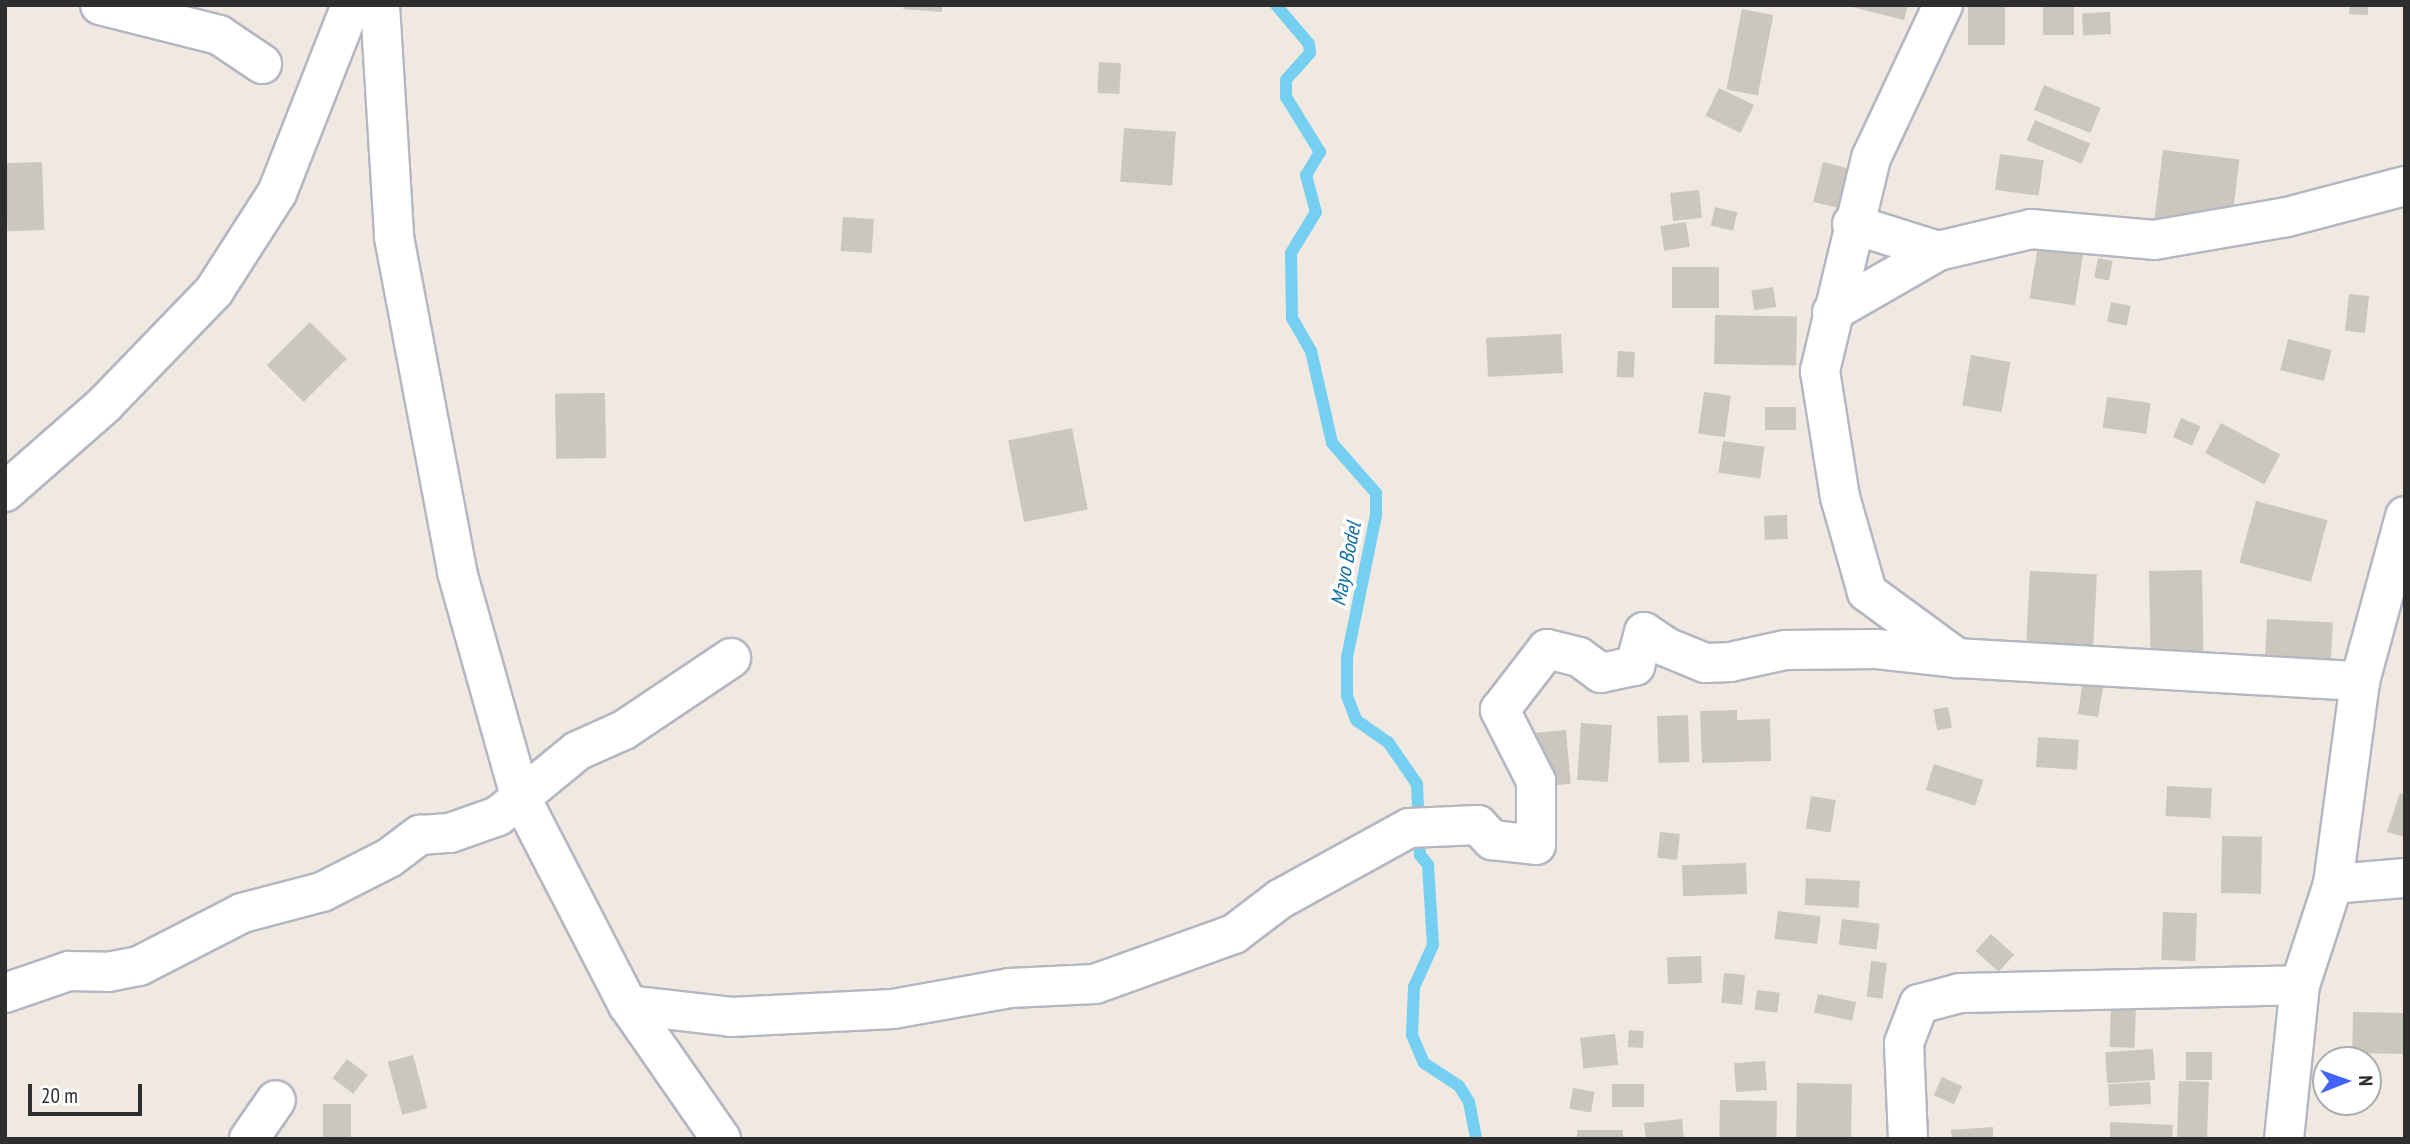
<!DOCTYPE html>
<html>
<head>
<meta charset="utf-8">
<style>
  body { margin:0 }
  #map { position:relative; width:2410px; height:1144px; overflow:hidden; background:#efe9e1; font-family:"PT Sans Narrow",sans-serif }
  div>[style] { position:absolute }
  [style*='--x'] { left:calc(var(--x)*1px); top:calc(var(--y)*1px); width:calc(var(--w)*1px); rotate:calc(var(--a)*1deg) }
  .stream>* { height:12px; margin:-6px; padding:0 6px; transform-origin:6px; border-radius:6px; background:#75cff0 }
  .building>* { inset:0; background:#cbc7bf; transform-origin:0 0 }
  .roads { filter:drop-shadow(2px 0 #b4b7c1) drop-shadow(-2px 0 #b4b7c1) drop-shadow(0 2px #b4b7c1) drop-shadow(0 -2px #b4b7c1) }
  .minor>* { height:38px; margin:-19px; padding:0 19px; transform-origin:19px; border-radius:19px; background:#fff }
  span { translate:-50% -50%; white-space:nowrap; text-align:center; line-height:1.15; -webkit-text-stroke:7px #fff; paint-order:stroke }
  .water-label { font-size:21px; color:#0d6fa3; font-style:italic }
  .frame { position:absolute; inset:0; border:7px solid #2e2e2e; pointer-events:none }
  .north { position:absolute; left:2312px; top:1046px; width:70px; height:70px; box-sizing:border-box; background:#fff; border:2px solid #ababab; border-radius:50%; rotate:89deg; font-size:19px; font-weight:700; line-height:28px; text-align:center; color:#2e2e2e }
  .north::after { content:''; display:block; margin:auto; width:24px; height:32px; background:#4264fb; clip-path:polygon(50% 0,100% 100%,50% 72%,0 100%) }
  .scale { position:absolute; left:28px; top:1084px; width:114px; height:32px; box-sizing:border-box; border:4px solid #2e2e2e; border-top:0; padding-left:9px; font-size:21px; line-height:24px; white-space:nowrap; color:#2e2e2e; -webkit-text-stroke:5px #fff; paint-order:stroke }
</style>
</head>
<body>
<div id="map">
  <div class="stream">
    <i style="--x:1276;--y:5;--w:51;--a:49.8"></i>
    <i style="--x:1309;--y:44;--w:9;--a:84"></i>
    <i style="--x:1310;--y:53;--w:36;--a:132"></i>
    <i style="--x:1286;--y:80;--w:17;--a:90"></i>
    <i style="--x:1286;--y:97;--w:65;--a:58.3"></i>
    <i style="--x:1320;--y:152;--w:27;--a:121"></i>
    <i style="--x:1306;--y:175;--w:38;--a:75"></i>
    <i style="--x:1316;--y:212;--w:48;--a:121.4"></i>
    <i style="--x:1291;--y:253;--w:65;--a:89.1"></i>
    <i style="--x:1292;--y:318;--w:38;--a:60"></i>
    <i style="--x:1311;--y:351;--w:94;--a:77.1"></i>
    <i style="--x:1332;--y:443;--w:67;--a:48.7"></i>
    <i style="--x:1376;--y:493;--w:22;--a:90"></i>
    <i style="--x:1376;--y:515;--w:145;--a:101.5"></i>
    <i style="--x:1347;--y:657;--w:39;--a:90"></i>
    <i style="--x:1347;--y:696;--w:26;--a:69"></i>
    <i style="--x:1356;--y:720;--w:39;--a:35"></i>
    <i style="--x:1388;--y:742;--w:51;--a:55.4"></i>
    <i style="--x:1417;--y:784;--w:71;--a:87.6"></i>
    <i style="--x:1420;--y:855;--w:13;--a:51"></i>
    <i style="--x:1428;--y:865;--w:80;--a:86.4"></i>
    <i style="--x:1433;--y:945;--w:46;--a:114.3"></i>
    <i style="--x:1414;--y:987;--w:48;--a:92.4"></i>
    <i style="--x:1412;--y:1035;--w:30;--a:67"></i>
    <i style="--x:1424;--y:1063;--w:42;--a:33.3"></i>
    <i style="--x:1459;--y:1086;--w:19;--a:58"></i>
    <i style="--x:1469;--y:1102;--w:38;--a:79"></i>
  </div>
  <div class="building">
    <i style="clip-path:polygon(904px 5px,942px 5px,942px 12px,903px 9px)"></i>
    <i style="clip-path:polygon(1844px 5px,1908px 5px,1904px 20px)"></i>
    <i style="left:1968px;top:5px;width:37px;height:40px"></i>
    <i style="left:2043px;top:5px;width:31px;height:30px"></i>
    <i style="clip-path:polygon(2350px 5px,2368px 5px,2368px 15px,2349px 14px)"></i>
    <i style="left:1742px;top:9px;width:32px;height:82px;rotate:11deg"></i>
    <i style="left:2110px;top:12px;width:22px;height:28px;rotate:87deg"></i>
    <i style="left:1099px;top:62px;width:22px;height:31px;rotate:3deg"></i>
    <i style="left:2044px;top:85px;width:61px;height:27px;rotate:22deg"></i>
    <i style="left:1719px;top:88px;width:39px;height:31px;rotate:26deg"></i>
    <i style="left:2035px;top:120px;width:60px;height:22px;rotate:23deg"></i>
    <i style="left:1124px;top:128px;width:52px;height:54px;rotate:4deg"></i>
    <i style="left:2163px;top:150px;width:77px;height:70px;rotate:7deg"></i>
    <i style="left:2000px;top:154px;width:44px;height:36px;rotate:8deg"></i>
    <i style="left:42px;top:162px;width:68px;height:37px;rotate:88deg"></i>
    <i style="left:1823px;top:162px;width:34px;height:41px;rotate:14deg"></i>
    <i style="left:1699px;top:190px;width:28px;height:29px;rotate:84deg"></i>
    <i style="left:1715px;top:207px;width:23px;height:19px;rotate:13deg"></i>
    <i style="left:843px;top:217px;width:31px;height:34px;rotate:4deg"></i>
    <i style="left:1686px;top:222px;width:25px;height:26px;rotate:81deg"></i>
    <i style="left:2038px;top:245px;width:46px;height:54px;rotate:9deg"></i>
    <i style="left:2098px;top:258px;width:15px;height:20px;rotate:11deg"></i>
    <i style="left:1719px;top:267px;width:41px;height:47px;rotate:90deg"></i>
    <i style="left:1773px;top:287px;width:20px;height:22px;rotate:81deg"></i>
    <i style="left:2349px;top:294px;width:20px;height:37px;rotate:6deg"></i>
    <i style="left:2111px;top:302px;width:20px;height:20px;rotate:11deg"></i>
    <i style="left:1715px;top:315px;width:82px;height:49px;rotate:1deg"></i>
    <i style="left:310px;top:322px;width:52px;height:61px;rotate:45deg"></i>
    <i style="left:1561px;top:334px;width:39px;height:75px;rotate:87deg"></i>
    <i style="left:2288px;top:339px;width:45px;height:32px;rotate:14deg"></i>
    <i style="left:1618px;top:351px;width:17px;height:26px;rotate:3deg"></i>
    <i style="left:1971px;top:355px;width:40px;height:51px;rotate:10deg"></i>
    <i style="left:1704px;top:392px;width:27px;height:42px;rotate:8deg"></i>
    <i style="left:605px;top:393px;width:65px;height:50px;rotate:89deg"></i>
    <i style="left:2107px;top:397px;width:44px;height:31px;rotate:8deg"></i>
    <i style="left:1765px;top:407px;width:31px;height:23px"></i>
    <i style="left:2181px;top:418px;width:21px;height:21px;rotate:23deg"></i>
    <i style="left:2221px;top:423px;width:67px;height:34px;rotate:28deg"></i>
    <i style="left:1072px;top:428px;width:83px;height:65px;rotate:79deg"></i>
    <i style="left:1723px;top:441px;width:42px;height:32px;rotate:8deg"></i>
    <i style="left:2256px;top:501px;width:74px;height:64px;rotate:15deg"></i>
    <i style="left:1787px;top:515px;width:24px;height:23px;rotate:88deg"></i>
    <i style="left:2202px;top:570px;width:86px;height:53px;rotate:89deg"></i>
    <i style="left:2030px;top:571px;width:67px;height:72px;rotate:3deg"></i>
    <i style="left:2267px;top:619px;width:66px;height:46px;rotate:3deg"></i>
    <i style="clip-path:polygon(2083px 680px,2103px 688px,2098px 717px,2078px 714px)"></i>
    <i style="left:1948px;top:707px;width:21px;height:15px;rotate:79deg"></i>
    <i style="clip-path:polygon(1737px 710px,1737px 720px,1770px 719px,1771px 761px,1702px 763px,1700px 711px)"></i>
    <i style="left:1688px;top:715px;width:47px;height:31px;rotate:88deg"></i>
    <i style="left:1581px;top:723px;width:31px;height:57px;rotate:4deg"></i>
    <i style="left:1566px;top:730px;width:54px;height:53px;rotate:85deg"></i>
    <i style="left:2038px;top:737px;width:41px;height:30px;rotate:4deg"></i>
    <i style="left:1934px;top:764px;width:52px;height:27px;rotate:18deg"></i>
    <i style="left:2167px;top:786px;width:45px;height:30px;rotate:3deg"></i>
    <i style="clip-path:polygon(2400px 793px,2405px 795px,2405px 837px,2387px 832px)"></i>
    <i style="left:1811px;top:796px;width:25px;height:33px;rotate:9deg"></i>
    <i style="left:1660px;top:832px;width:20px;height:26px;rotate:6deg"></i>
    <i style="left:2222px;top:836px;width:40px;height:57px;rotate:1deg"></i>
    <i style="left:1746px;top:863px;width:31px;height:64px;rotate:88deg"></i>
    <i style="left:1806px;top:878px;width:54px;height:27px;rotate:3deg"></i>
    <i style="left:1778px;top:911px;width:43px;height:28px;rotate:7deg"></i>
    <i style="left:2163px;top:912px;width:34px;height:48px;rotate:2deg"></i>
    <i style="left:1842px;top:919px;width:38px;height:26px;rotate:7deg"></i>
    <i style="left:1991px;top:934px;width:31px;height:23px;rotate:42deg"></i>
    <i style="left:1701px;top:956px;width:27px;height:34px;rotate:88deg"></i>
    <i style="left:1871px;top:961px;width:16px;height:36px;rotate:7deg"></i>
    <i style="left:1724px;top:973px;width:21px;height:30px;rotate:5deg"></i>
    <i style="left:1757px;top:990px;width:23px;height:20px;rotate:7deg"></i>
    <i style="left:1818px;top:994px;width:39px;height:19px;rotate:12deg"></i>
    <i style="left:2111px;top:1004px;width:25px;height:43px;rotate:2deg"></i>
    <i style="left:2353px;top:1012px;width:52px;height:41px;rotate:1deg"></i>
    <i style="left:1629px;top:1030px;width:15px;height:17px;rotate:4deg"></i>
    <i style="left:1615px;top:1034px;width:31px;height:35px;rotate:84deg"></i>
    <i style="left:2153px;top:1049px;width:31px;height:48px;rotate:86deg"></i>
    <i style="left:2186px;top:1052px;width:26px;height:28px"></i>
    <i style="left:413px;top:1055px;width:55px;height:26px;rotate:75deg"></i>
    <i style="left:347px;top:1059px;width:26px;height:24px;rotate:37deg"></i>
    <i style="left:1765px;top:1061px;width:29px;height:31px;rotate:86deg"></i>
    <i style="left:1942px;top:1077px;width:22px;height:20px;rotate:24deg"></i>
    <i style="left:2179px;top:1081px;width:30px;height:58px;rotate:2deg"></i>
    <i style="left:2150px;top:1082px;width:22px;height:42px;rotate:87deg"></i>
    <i style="left:1612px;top:1084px;width:32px;height:23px"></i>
    <i style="left:1852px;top:1084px;width:54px;height:55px;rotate:91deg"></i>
    <i style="left:1573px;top:1088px;width:22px;height:21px;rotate:10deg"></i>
    <i style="left:1720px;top:1100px;width:57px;height:38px;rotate:1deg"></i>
    <i style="left:323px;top:1104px;width:28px;height:35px"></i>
    <i style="clip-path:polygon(1682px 1119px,1684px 1139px,1646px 1139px,1644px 1123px)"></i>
    <i style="clip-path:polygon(2110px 1122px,2173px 1125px,2172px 1139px,2110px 1139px)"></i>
    <i style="clip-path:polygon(1993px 1127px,1993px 1139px,1952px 1139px,1951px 1130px)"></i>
    <i style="left:1623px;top:1130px;width:9px;height:46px;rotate:90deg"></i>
  </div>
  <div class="roads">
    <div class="minor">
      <i style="--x:100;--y:5;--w:123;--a:14.1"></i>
      <i style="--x:219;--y:35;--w:52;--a:34"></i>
      <i style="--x:380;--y:5;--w:232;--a:86.5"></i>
      <i style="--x:394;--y:237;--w:341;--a:79.3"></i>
      <i style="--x:457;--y:572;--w:233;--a:74.3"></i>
      <i style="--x:520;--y:796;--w:235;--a:62.7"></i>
      <i style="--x:628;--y:1005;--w:163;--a:55.2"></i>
      <i style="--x:1943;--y:5;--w:169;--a:115.2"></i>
      <i style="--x:1871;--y:158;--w:219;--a:103.5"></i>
      <i style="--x:1820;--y:371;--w:128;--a:81"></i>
      <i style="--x:1840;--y:497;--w:99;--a:74.1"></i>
      <i style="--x:1867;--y:592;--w:112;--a:36.3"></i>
      <i style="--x:1957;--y:658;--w:404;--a:3.3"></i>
      <i style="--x:1852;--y:224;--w:90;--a:17.4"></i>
      <i style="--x:1832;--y:312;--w:122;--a:-29.9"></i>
      <i style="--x:1938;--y:251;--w:96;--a:-13.3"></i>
      <i style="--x:2031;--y:229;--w:123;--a:5.1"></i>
      <i style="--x:2154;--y:240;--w:135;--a:-9.8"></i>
      <i style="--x:2287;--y:217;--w:122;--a:-14.7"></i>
      <i style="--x:5;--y:492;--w:133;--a:-41.3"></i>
      <i style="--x:105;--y:404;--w:157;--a:-46"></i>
      <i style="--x:214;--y:291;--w:117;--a:-57.3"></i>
      <i style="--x:277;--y:193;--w:202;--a:-68.5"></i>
      <i style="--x:2333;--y:884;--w:72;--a:-4.8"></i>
      <i style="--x:5;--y:993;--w:68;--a:-19"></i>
      <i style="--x:69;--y:971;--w:39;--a:1"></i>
      <i style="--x:108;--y:972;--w:32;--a:-11"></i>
      <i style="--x:139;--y:966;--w:116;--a:-27.2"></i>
      <i style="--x:242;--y:913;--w:83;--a:-14.7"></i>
      <i style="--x:322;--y:892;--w:75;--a:-26.9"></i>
      <i style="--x:389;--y:858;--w:39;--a:-37"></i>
      <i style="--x:420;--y:835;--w:30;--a:-4"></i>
      <i style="--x:450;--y:833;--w:51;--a:-19.5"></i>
      <i style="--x:498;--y:816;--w:102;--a:-39.4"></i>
      <i style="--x:577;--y:751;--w:51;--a:-24.1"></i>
      <i style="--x:624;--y:730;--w:129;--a:-33.9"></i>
      <i style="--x:628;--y:1005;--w:104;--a:6.6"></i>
      <i style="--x:731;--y:1017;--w:162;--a:-2.8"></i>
      <i style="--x:893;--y:1009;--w:119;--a:-10.2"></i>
      <i style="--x:1010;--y:988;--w:85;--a:-2.7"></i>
      <i style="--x:1095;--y:984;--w:148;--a:-19.8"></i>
      <i style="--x:1234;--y:934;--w:58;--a:-37.3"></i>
      <i style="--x:1280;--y:899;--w:147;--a:-28.8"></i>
      <i style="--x:1409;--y:828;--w:69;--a:-2.5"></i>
      <i style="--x:1478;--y:825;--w:21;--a:47"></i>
      <i style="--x:1492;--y:840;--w:44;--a:6.5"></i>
      <i style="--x:1536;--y:845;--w:64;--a:-90"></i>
      <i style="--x:1536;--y:781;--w:80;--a:-116.9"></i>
      <i style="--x:1500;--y:710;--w:77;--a:-52.4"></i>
      <i style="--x:1547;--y:649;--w:33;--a:14"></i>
      <i style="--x:1579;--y:657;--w:27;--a:36"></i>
      <i style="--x:1601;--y:673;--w:35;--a:-12"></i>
      <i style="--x:1635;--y:666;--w:35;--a:-75"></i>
      <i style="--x:1644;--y:632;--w:27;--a:34"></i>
      <i style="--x:1666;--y:647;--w:42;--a:22.3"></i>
      <i style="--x:1705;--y:663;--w:25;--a:-2"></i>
      <i style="--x:1730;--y:662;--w:56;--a:-12.3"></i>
      <i style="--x:1785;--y:650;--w:92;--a:-0.6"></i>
      <i style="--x:1877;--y:649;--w:81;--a:6.4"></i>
      <i style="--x:249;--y:1139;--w:47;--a:-55.3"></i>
      <i style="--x:1908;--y:1139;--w:96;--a:-92.4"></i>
      <i style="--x:1904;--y:1043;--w:42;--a:-69"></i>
      <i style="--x:1919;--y:1004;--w:42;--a:-15"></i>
      <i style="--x:1960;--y:993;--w:340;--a:-1.3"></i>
      <i style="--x:2284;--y:1139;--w:155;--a:-84.1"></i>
      <i style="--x:2300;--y:985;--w:106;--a:-71.9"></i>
      <i style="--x:2333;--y:884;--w:205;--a:-82.4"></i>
      <i style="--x:2360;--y:681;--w:171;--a:-74.7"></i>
    </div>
  </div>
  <div class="water-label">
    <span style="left:1346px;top:564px;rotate:-79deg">Mayo Bodel</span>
  </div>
  <div class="frame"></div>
  <div class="north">N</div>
  <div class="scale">20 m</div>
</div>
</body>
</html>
